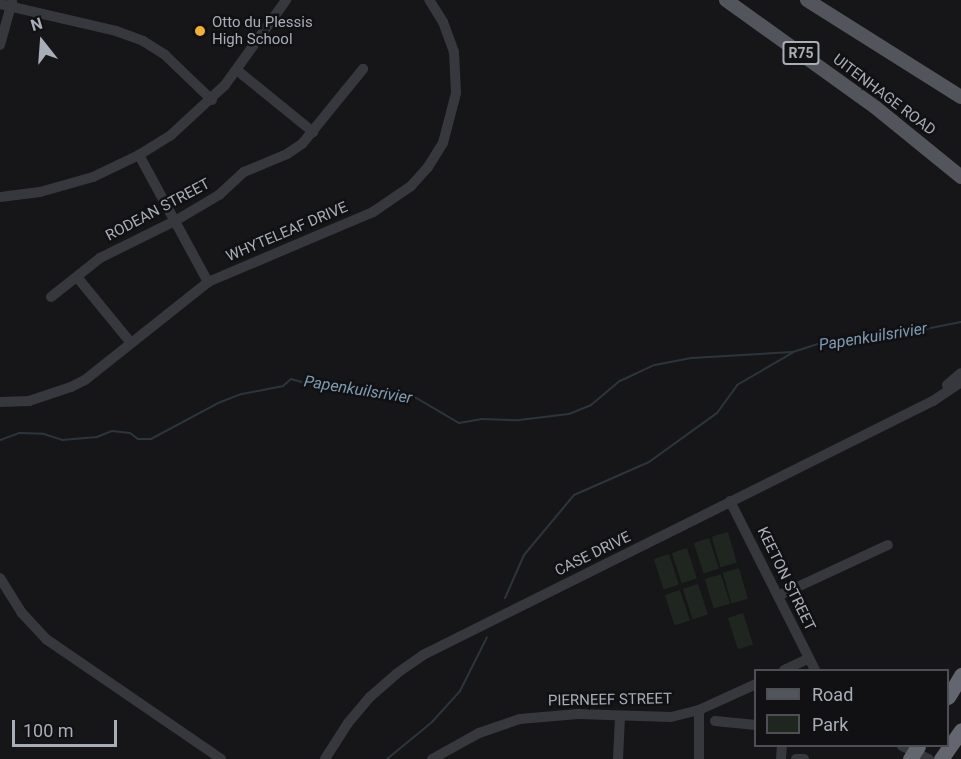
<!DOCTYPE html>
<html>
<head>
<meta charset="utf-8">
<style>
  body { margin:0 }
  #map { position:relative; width:961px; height:759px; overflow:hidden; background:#161618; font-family:Roboto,sans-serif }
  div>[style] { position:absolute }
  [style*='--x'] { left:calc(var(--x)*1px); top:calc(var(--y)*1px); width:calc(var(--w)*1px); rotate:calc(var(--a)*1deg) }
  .green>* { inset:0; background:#1e261f; transform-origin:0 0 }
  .stream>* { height:2px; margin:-1px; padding:0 1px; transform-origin:1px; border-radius:1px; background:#2c353c }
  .minor>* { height:10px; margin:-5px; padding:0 5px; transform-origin:5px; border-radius:5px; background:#37383d }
  .major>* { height:14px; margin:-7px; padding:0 7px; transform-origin:7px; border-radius:7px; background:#53555c }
  .highway>* { height:15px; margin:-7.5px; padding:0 7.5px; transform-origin:7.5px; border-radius:7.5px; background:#63666e }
  .highway-bridge>* { height:15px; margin:-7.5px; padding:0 7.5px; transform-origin:7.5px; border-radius:7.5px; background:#63666e }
  .dots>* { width:16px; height:16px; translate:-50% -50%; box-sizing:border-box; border:3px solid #111113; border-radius:50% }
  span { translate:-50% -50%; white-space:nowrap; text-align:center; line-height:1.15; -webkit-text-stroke:5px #111113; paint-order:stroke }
  .shield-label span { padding:2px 4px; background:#111113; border:2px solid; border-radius:4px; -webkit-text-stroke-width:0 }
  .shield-label { font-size:14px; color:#a8adb8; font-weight:700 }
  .poi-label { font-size:15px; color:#a8adb8 }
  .left { translate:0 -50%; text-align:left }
  .street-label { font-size:15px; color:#a8adb8 }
  .water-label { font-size:16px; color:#7f9bb3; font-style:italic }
  .legend { position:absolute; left:754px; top:669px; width:195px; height:78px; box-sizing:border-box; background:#111113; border:2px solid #4d4f55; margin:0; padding:8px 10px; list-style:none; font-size:18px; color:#a8adb8 }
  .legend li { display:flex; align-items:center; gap:12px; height:30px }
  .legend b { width:30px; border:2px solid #4d4f55 }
  .north { position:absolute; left:12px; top:12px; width:60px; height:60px; -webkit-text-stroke:4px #111113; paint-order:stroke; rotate:343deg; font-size:16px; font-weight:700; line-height:24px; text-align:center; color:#a8adb8 }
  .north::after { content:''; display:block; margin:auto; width:21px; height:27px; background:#a8adb8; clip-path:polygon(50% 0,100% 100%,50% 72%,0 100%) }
  .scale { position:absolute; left:12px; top:720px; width:105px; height:27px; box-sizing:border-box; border:3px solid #a8adb8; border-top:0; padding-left:8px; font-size:18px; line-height:21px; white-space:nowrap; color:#a8adb8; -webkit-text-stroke:4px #111113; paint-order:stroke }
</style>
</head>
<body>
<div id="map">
  <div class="green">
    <i style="left:728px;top:532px;width:32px;height:17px;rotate:74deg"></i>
    <i style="left:709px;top:538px;width:32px;height:16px;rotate:72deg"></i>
    <i style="left:687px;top:548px;width:32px;height:16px;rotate:72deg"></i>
    <i style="left:669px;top:554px;width:32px;height:16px;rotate:72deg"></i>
    <i style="left:739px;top:568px;width:32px;height:17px;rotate:74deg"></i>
    <i style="left:721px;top:574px;width:31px;height:17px;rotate:73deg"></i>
    <i style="left:698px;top:584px;width:32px;height:16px;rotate:72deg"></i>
    <i style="left:680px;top:590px;width:32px;height:16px;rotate:72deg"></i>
    <i style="left:743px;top:613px;width:33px;height:16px;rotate:72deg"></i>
  </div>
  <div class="stream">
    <i style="--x:0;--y:440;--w:20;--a:-20"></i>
    <i style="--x:19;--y:433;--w:25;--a:2"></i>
    <i style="--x:44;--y:434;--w:19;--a:18"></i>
    <i style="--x:62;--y:440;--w:35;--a:-5"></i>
    <i style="--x:97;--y:437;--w:16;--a:-22"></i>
    <i style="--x:112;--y:431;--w:18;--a:6"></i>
    <i style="--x:130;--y:433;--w:10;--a:37"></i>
    <i style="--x:138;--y:439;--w:13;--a:0"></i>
    <i style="--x:151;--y:439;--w:76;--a:-28.2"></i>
    <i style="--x:218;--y:403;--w:26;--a:-21"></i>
    <i style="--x:242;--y:394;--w:42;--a:-11"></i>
    <i style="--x:283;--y:386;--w:11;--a:-41"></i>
    <i style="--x:291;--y:379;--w:32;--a:16"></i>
    <i style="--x:322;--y:388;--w:10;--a:-29"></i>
    <i style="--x:331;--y:383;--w:13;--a:29"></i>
    <i style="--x:342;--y:389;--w:15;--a:-4"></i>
    <i style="--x:357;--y:388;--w:57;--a:8.1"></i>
    <i style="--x:413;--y:396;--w:53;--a:30.4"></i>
    <i style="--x:459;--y:423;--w:22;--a:-10"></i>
    <i style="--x:481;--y:419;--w:38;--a:2"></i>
    <i style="--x:519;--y:420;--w:50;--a:-6.8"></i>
    <i style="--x:569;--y:414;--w:24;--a:-22"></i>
    <i style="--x:591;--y:405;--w:38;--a:-40"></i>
    <i style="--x:620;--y:381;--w:38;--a:-25"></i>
    <i style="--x:655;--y:365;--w:38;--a:-11"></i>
    <i style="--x:692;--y:358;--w:101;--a:-3.4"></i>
    <i style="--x:793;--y:352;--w:36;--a:-18"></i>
    <i style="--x:827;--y:341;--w:69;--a:-5"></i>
    <i style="--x:896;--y:335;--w:66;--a:-11.3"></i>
    <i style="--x:505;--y:598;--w:47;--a:-66.2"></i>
    <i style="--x:524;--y:555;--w:78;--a:-50.2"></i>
    <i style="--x:574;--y:495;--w:82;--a:-23.7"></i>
    <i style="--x:649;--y:462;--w:84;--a:-35.8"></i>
    <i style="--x:717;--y:413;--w:34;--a:-54"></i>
    <i style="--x:737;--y:385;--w:64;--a:-30.2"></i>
    <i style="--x:387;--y:759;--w:58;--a:-39.4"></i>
    <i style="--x:432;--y:722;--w:42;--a:-47.9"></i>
    <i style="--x:460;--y:691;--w:60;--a:-63.4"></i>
  </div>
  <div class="minor">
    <i style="--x:0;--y:4;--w:119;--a:13.1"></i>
    <i style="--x:116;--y:31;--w:29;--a:20"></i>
    <i style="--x:143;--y:41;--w:26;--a:32"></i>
    <i style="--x:165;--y:55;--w:65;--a:43.8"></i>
    <i style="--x:0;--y:45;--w:45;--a:-74.4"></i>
    <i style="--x:238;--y:71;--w:97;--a:39.1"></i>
    <i style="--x:139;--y:155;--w:145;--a:61.5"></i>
    <i style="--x:0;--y:197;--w:40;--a:-7.1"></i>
    <i style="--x:40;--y:192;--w:55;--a:-15.8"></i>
    <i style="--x:93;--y:177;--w:51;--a:-25.6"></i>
    <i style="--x:139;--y:155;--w:36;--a:-32"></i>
    <i style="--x:170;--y:136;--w:75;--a:-42.8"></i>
    <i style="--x:225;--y:85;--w:105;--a:-54.3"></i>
    <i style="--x:77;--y:277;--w:85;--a:50.7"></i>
    <i style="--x:51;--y:297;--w:63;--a:-38.5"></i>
    <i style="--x:100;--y:258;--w:84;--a:-26.3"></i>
    <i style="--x:175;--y:221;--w:51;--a:-30.6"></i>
    <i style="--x:219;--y:195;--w:34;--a:-43"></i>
    <i style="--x:244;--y:172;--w:47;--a:-22.7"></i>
    <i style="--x:287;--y:154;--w:18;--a:-34"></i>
    <i style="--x:302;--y:144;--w:97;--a:-50.9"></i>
    <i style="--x:947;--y:385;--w:18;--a:-41"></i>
    <i style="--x:0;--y:402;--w:29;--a:-2"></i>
    <i style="--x:29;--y:401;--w:44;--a:-18.4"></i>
    <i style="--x:71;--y:387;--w:16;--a:-27"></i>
    <i style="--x:85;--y:380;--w:157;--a:-38.5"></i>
    <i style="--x:208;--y:282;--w:179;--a:-23"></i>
    <i style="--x:373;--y:212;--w:46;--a:-34.4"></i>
    <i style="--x:411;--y:186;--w:25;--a:-48"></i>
    <i style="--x:428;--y:167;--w:28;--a:-58"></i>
    <i style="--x:443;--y:143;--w:52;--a:-75.4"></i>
    <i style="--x:456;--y:93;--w:41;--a:-92.8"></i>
    <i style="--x:454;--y:52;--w:32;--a:-110"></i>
    <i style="--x:443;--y:22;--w:26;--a:-122"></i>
    <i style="--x:730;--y:501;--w:189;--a:63.3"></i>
    <i style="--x:0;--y:578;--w:40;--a:58"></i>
    <i style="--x:21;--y:612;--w:37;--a:47"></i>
    <i style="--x:46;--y:639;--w:212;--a:34.4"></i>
    <i style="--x:778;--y:596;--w:121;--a:-24.9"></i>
    <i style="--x:784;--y:670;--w:26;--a:-25"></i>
    <i style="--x:699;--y:710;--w:49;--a:90"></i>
    <i style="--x:715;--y:721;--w:41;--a:5.6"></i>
    <i style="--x:902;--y:746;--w:30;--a:26"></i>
    <i style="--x:325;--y:759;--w:43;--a:-57.4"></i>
    <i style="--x:348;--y:723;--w:34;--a:-50"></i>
    <i style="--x:370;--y:697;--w:35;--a:-41"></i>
    <i style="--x:396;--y:674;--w:33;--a:-35"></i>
    <i style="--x:423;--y:655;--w:570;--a:-26.48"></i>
    <i style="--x:933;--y:401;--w:34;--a:-34"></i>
    <i style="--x:432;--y:759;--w:54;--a:-29"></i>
    <i style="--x:479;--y:733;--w:43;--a:-18.9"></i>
    <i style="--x:520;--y:719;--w:58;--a:-4.9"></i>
    <i style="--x:578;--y:714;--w:93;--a:1.8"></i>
    <i style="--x:671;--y:717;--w:29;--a:-14"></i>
    <i style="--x:699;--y:710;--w:63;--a:-24.5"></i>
    <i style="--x:618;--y:759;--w:42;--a:-87.3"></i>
    <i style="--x:781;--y:759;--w:13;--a:-86"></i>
    <i style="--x:796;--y:759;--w:8;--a:0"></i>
  </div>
  <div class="major">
    <i style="--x:726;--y:0;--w:183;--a:35.7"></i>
    <i style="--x:875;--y:107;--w:111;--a:39.1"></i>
    <i style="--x:807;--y:0;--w:182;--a:32.2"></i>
  </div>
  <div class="highway">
    <i style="--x:948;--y:697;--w:26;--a:-59"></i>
    <i style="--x:941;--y:759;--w:35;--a:-55"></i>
  </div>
  <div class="highway-bridge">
    <i style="--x:910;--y:759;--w:15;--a:-58"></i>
  </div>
  <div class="dots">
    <i style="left:200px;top:31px;background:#f2b134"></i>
  </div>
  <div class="shield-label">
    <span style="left:801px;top:53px">R75</span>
  </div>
  <div class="poi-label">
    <span class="left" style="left:212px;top:31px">Otto du Plessis<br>High School</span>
  </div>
  <div class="street-label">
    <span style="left:884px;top:95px;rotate:37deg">UITENHAGE ROAD</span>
    <span style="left:158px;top:210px;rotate:-28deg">RODEAN STREET</span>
    <span style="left:287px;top:232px;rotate:-23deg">WHYTELEAF DRIVE</span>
    <span style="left:593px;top:554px;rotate:-26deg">CASE DRIVE</span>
    <span style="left:786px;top:579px;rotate:64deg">KEETON STREET</span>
    <span style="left:610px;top:700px;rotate:-1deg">PIERNEEF STREET</span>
  </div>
  <div class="water-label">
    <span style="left:873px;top:337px;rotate:-9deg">Papenkuilsrivier</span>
    <span style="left:358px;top:390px;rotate:9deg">Papenkuilsrivier</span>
  </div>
  <ul class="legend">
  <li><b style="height:8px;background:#53555c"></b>Road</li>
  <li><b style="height:16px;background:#1e261f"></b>Park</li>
  </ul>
  <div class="north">N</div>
  <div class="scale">100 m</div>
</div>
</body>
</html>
